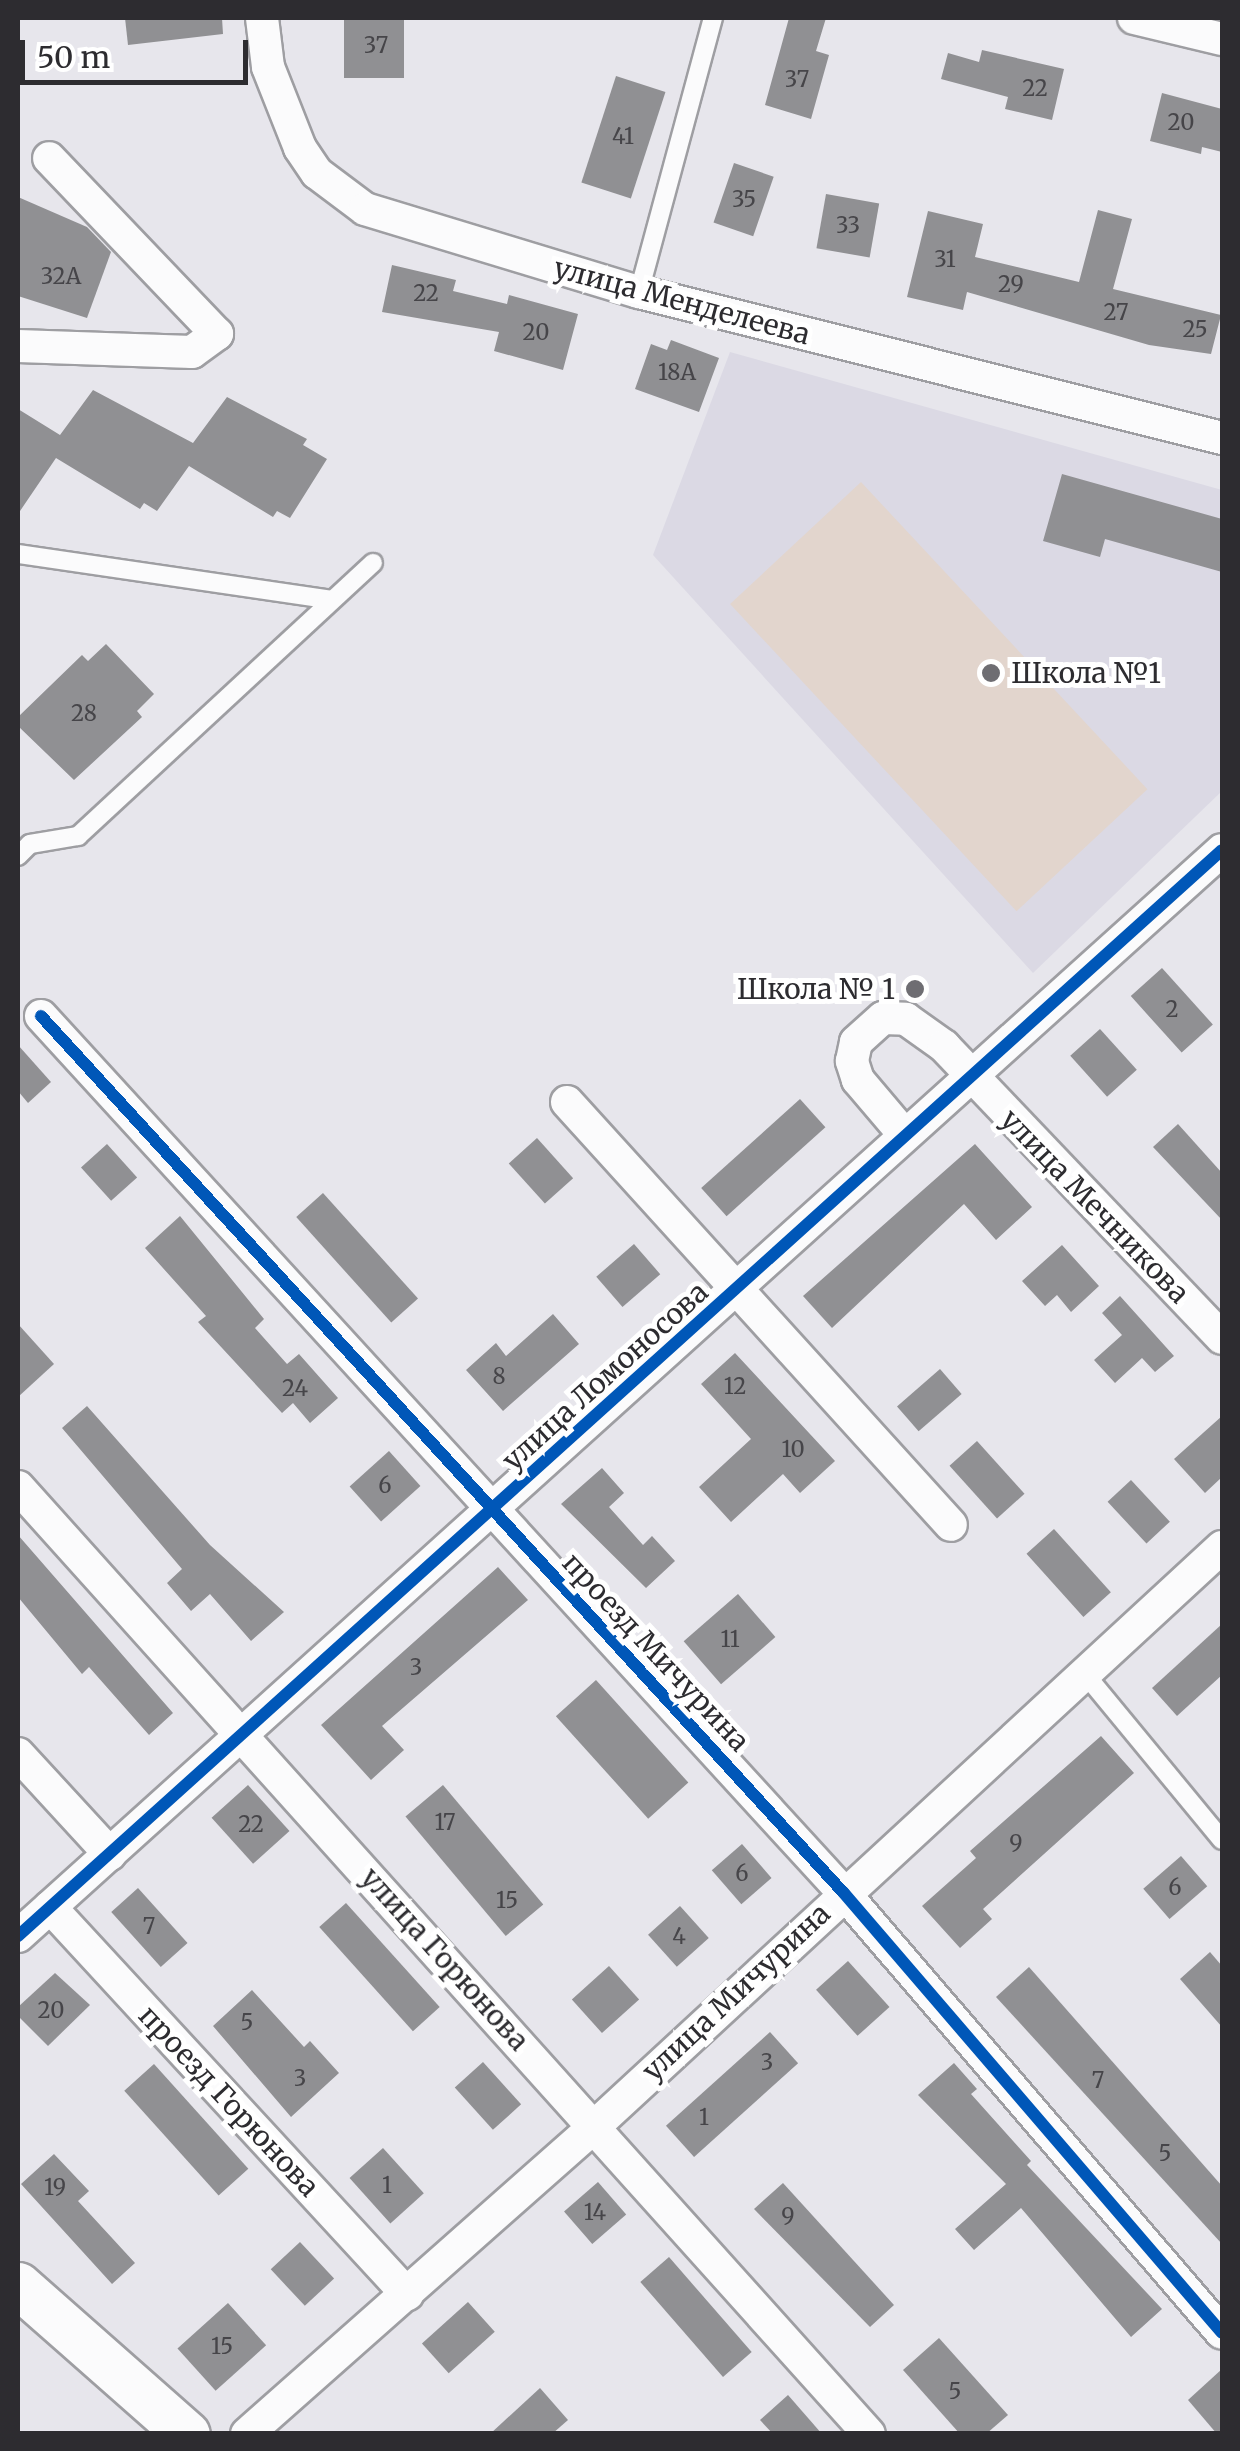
<!DOCTYPE html>
<html>
<head>
<meta charset="utf-8">
<style>
  body { margin:0 }
  #map { position:relative; width:1240px; height:2451px; overflow:hidden; background:#e7e6ec; font-family:Merriweather,serif }
  div>[style] { position:absolute }
  [style*='--x'] { left:calc(var(--x)*1px); top:calc(var(--y)*1px); width:calc(var(--w)*1px); rotate:calc(var(--a)*1deg) }
  .built>* { inset:0; background:#dbd9e4 }
  .green>* { inset:0; background:#e2d5cd; transform-origin:0 0 }
  .building>* { inset:0; background:#909093; transform-origin:0 0 }
  .roads { filter:drop-shadow(2px 0 #9e9ea2) drop-shadow(-2px 0 #9e9ea2) drop-shadow(0 2px #9e9ea2) drop-shadow(0 -2px #9e9ea2) }
  .lane>* { height:18px; margin:-9px; padding:0 9px; transform-origin:9px; border-radius:9px; background:#fbfbfc }
  .street>* { height:32px; margin:-16px; padding:0 16px; transform-origin:16px; border-radius:16px; background:#fbfbfc }
  .secondary>* { height:45px; margin:-22.5px; padding:0 22.5px; transform-origin:22.5px; border-radius:22.5px; background:#fbfbfc }
  .cycleway>* { height:12px; margin:-6px; padding:0 6px; transform-origin:6px; border-radius:6px; background:#0057b8 }
  .dots>* { width:28px; height:28px; translate:-50% -50%; box-sizing:border-box; border:5px solid #fff; border-radius:50% }
  span { translate:-50% -50%; white-space:nowrap; text-align:center; line-height:1.15; -webkit-text-stroke:10px #fff; paint-order:stroke }
  .number-label { font-size:22px; color:#464549 }
  .number-label span { -webkit-text-stroke-width:0 }
  .street-label { font-size:28px; color:#2d2c30 }
  .poi-label { font-size:28px; color:#2d2c30 }
  .left { translate:0 -50%; text-align:left }
  .right { translate:-100% -50%; text-align:right }
  .frame { position:absolute; inset:0; border:20px solid #2d2c30; pointer-events:none }
  .scale { position:absolute; left:20px; top:40px; width:228px; height:45px; box-sizing:border-box; border:5px solid #2d2c30; border-top:0; padding-left:12px; font-size:30px; line-height:35px; white-space:nowrap; color:#2d2c30; -webkit-text-stroke:8px #fff; paint-order:stroke }
</style>
</head>
<body>
<div id="map">
  <div class="built">
    <i style="clip-path:polygon(730px 352px,1222px 490px,1222px 791px,1033px 973px,653px 555px)"></i>
  </div>
  <div class="green">
    <i style="left:861px;top:482px;width:420px;height:179px;rotate:47deg"></i>
  </div>
  <div class="building">
    <i style="clip-path:polygon(125px 18px,222px 18px,223px 34px,128px 45px)"></i>
    <i style="left:344px;top:18px;width:60px;height:60px"></i>
    <i style="clip-path:polygon(789px 18px,826px 18px,816px 51px,829px 55px,811px 119px,765px 105px)"></i>
    <i style="clip-path:polygon(982px 50px,1064px 69px,1052px 120px,1005px 109px,1008px 97px,941px 79px,948px 53px,979px 62px)"></i>
    <i style="left:616px;top:76px;width:52px;height:112px;rotate:18deg"></i>
    <i style="clip-path:polygon(1162px 93px,1222px 109px,1222px 152px,1202px 147px,1201px 154px,1150px 141px)"></i>
    <i style="left:734px;top:163px;width:42px;height:63px;rotate:19deg"></i>
    <i style="left:826px;top:194px;width:54px;height:55px;rotate:10deg"></i>
    <i style="clip-path:polygon(18px 197px,87px 227px,111px 252px,87px 318px,18px 296px)"></i>
    <i style="clip-path:polygon(1098px 210px,1132px 219px,1113px 289px,1221px 315px,1211px 354px,1149px 345px,967px 292px,963px 310px,907px 297px,928px 211px,983px 224px,975px 257px,1079px 282px)"></i>
    <i style="clip-path:polygon(392px 265px,456px 280px,453px 291px,507px 304px,509px 295px,578px 314px,563px 370px,494px 351px,499px 332px,382px 312px)"></i>
    <i style="clip-path:polygon(671px 340px,719px 358px,699px 412px,635px 389px,651px 344px,667px 350px)"></i>
    <i style="clip-path:polygon(93px 390px,193px 443px,227px 397px,307px 439px,303px 445px,327px 459px,290px 518px,277px 511px,273px 517px,189px 466px,157px 511px,144px 503px,140px 509px,56px 458px,18px 514px,18px 409px,60px 435px)"></i>
    <i style="clip-path:polygon(1062px 474px,1222px 519px,1222px 572px,1105px 539px,1100px 557px,1043px 541px)"></i>
    <i style="clip-path:polygon(106px 644px,154px 694px,137px 711px,142px 717px,74px 780px,18px 726px,18px 717px,82px 655px,88px 661px)"></i>
    <i style="left:1162px;top:968px;width:76px;height:42px;rotate:48deg"></i>
    <i style="left:1100px;top:1029px;width:55px;height:40px;rotate:48deg"></i>
    <i style="clip-path:polygon(18px 1045px,51px 1082px,28px 1103px,18px 1091px)"></i>
    <i style="left:800px;top:1099px;width:38px;height:133px;rotate:48deg"></i>
    <i style="clip-path:polygon(1178px 1124px,1222px 1173px,1222px 1220px,1153px 1147px)"></i>
    <i style="left:537px;top:1138px;width:54px;height:38px;rotate:48deg"></i>
    <i style="left:107px;top:1144px;width:45px;height:35px;rotate:48deg"></i>
    <i style="clip-path:polygon(975px 1144px,1032px 1207px,996px 1240px,964px 1204px,832px 1328px,803px 1296px)"></i>
    <i style="left:323px;top:1193px;width:142px;height:36px;rotate:48deg"></i>
    <i style="clip-path:polygon(180px 1216px,264px 1319px,255px 1328px,287px 1364px,299px 1354px,338px 1398px,310px 1423px,293px 1403px,282px 1413px,198px 1322px,206px 1316px,145px 1248px)"></i>
    <i style="left:634px;top:1244px;width:40px;height:50px;rotate:49deg"></i>
    <i style="clip-path:polygon(1062px 1245px,1099px 1286px,1071px 1312px,1057px 1295px,1045px 1306px,1022px 1281px)"></i>
    <i style="clip-path:polygon(1120px 1296px,1174px 1356px,1155px 1372px,1142px 1358px,1115px 1383px,1094px 1360px,1122px 1335px,1102px 1313px)"></i>
    <i style="clip-path:polygon(553px 1314px,579px 1344px,503px 1411px,466px 1370px,496px 1343px,506px 1356px)"></i>
    <i style="clip-path:polygon(18px 1324px,54px 1364px,18px 1397px)"></i>
    <i style="clip-path:polygon(735px 1353px,835px 1461px,800px 1493px,783px 1474px,731px 1522px,699px 1487px,751px 1439px,701px 1384px)"></i>
    <i style="left:940px;top:1369px;width:33px;height:57px;rotate:49deg"></i>
    <i style="clip-path:polygon(87px 1406px,210px 1545px,284px 1612px,251px 1641px,210px 1594px,191px 1611px,167px 1583px,182px 1569px,62px 1428px)"></i>
    <i style="clip-path:polygon(1222px 1416px,1222px 1477px,1205px 1493px,1174px 1459px)"></i>
    <i style="left:977px;top:1441px;width:71px;height:37px;rotate:48deg"></i>
    <i style="left:389px;top:1451px;width:47px;height:53px;rotate:48deg"></i>
    <i style="clip-path:polygon(602px 1468px,624px 1493px,609px 1507px,643px 1545px,652px 1536px,675px 1561px,646px 1588px,561px 1504px)"></i>
    <i style="left:1131px;top:1480px;width:57px;height:32px;rotate:47deg"></i>
    <i style="left:1054px;top:1529px;width:85px;height:37px;rotate:48deg"></i>
    <i style="clip-path:polygon(18px 1535px,173px 1713px,149px 1735px,89px 1667px,82px 1674px,18px 1597px)"></i>
    <i style="clip-path:polygon(498px 1567px,528px 1600px,382px 1726px,404px 1750px,371px 1780px,321px 1725px)"></i>
    <i style="left:738px;top:1594px;width:57px;height:72px;rotate:49deg"></i>
    <i style="clip-path:polygon(1222px 1624px,1222px 1675px,1177px 1716px,1152px 1688px)"></i>
    <i style="left:596px;top:1680px;width:138px;height:54px;rotate:48deg"></i>
    <i style="clip-path:polygon(1101px 1736px,1134px 1773px,983px 1909px,992px 1919px,960px 1948px,922px 1906px,976px 1858px,970px 1851px)"></i>
    <i style="left:248px;top:1785px;width:62px;height:49px;rotate:48deg"></i>
    <i style="left:443px;top:1785px;width:156px;height:49px;rotate:50deg"></i>
    <i style="left:742px;top:1844px;width:45px;height:40px;rotate:49deg"></i>
    <i style="left:1181px;top:1856px;width:40px;height:50px;rotate:49deg"></i>
    <i style="left:138px;top:1888px;width:74px;height:36px;rotate:48deg"></i>
    <i style="left:346px;top:1903px;width:140px;height:36px;rotate:48deg"></i>
    <i style="left:680px;top:1906px;width:43px;height:43px;rotate:48deg"></i>
    <i style="clip-path:polygon(1210px 1952px,1222px 1966px,1222px 2027px,1180px 1979px)"></i>
    <i style="left:848px;top:1961px;width:62px;height:43px;rotate:48deg"></i>
    <i style="left:609px;top:1966px;width:45px;height:50px;rotate:48deg"></i>
    <i style="clip-path:polygon(1029px 1967px,1222px 2186px,1222px 2244px,996px 1997px)"></i>
    <i style="clip-path:polygon(55px 1973px,90px 2005px,48px 2046px,18px 2016px,18px 2007px)"></i>
    <i style="clip-path:polygon(252px 1990px,304px 2047px,310px 2041px,339px 2073px,291px 2117px,213px 2026px)"></i>
    <i style="left:770px;top:2032px;width:42px;height:140px;rotate:48deg"></i>
    <i style="left:483px;top:2062px;width:57px;height:38px;rotate:48deg"></i>
    <i style="clip-path:polygon(954px 2063px,977px 2089px,971px 2094px,1031px 2161px,1027px 2165px,1162px 2309px,1131px 2337px,1021px 2208px,974px 2250px,955px 2229px,1006px 2184px,918px 2095px)"></i>
    <i style="left:154px;top:2064px;width:141px;height:40px;rotate:48deg"></i>
    <i style="left:383px;top:2148px;width:61px;height:45px;rotate:48deg"></i>
    <i style="clip-path:polygon(54px 2154px,89px 2191px,78px 2201px,135px 2263px,112px 2284px,21px 2184px)"></i>
    <i style="left:598px;top:2182px;width:43px;height:45px;rotate:49deg"></i>
    <i style="clip-path:polygon(783px 2183px,894px 2305px,870px 2327px,754px 2209px)"></i>
    <i style="left:300px;top:2242px;width:50px;height:40px;rotate:47deg"></i>
    <i style="left:669px;top:2257px;width:126px;height:38px;rotate:49deg"></i>
    <i style="left:468px;top:2302px;width:40px;height:62px;rotate:48deg"></i>
    <i style="left:228px;top:2303px;width:57px;height:68px;rotate:48deg"></i>
    <i style="clip-path:polygon(939px 2338px,1008px 2415px,986px 2434px,960px 2434px,903px 2370px)"></i>
    <i style="clip-path:polygon(1222px 2369px,1222px 2434px,1217px 2434px,1188px 2400px)"></i>
    <i style="clip-path:polygon(540px 2388px,568px 2420px,552px 2434px,490px 2434px)"></i>
    <i style="clip-path:polygon(788px 2395px,822px 2434px,773px 2434px,760px 2420px)"></i>
  </div>
  <div class="roads">
    <div class="lane">
      <i style="--x:639;--y:292;--w:284;--a:-74.9"></i>
      <i style="--x:18;--y:554;--w:317;--a:8.3"></i>
      <i style="--x:18;--y:856;--w:17;--a:-45"></i>
      <i style="--x:30;--y:844;--w:49;--a:-9.5"></i>
      <i style="--x:78;--y:836;--w:402;--a:-42.8"></i>
      <i style="--x:1085;--y:1674;--w:215;--a:50.5"></i>
    </div>
    <div class="street">
      <i style="--x:262;--y:18;--w:49;--a:83"></i>
      <i style="--x:268;--y:67;--w:87;--a:68.4"></i>
      <i style="--x:300;--y:148;--w:30;--a:56"></i>
      <i style="--x:317;--y:173;--w:60;--a:36.9"></i>
      <i style="--x:365;--y:209;--w:286;--a:16.9"></i>
      <i style="--x:639;--y:292;--w:601;--a:14.06"></i>
      <i style="--x:1134;--y:18;--w:90;--a:13.4"></i>
      <i style="--x:18;--y:346;--w:174;--a:2"></i>
      <i style="--x:192;--y:352;--w:31;--a:-36"></i>
      <i style="--x:217;--y:334;--w:243;--a:-133.7"></i>
      <i style="--x:41;--y:1016;--w:1188;--a:47.53"></i>
      <i style="--x:843;--y:1892;--w:581;--a:49.32"></i>
      <i style="--x:567;--y:1102;--w:571;--a:47.77"></i>
      <i style="--x:903;--y:1133;--w:70;--a:-130.3"></i>
      <i style="--x:858;--y:1080;--w:20;--a:-108"></i>
      <i style="--x:852;--y:1061;--w:19;--a:-78"></i>
      <i style="--x:856;--y:1042;--w:36;--a:-42"></i>
      <i style="--x:883;--y:1018;--w:23;--a:2"></i>
      <i style="--x:906;--y:1019;--w:47;--a:35.4"></i>
      <i style="--x:944;--y:1046;--w:403;--a:46.4"></i>
      <i style="--x:18;--y:1487;--w:1273;--a:48.06"></i>
      <i style="--x:18;--y:1754;--w:136;--a:47.4"></i>
      <i style="--x:50;--y:1907;--w:527;--a:47.31"></i>
      <i style="--x:18;--y:1936;--w:1621;--a:-42.05"></i>
      <i style="--x:247;--y:2434;--w:466;--a:-41.5"></i>
      <i style="--x:596;--y:2125;--w:852;--a:-42.72"></i>
    </div>
    <div class="secondary">
      <i style="--x:18;--y:2285;--w:225;--a:41.4"></i>
    </div>
  </div>
  <div class="cycleway">
    <i style="--x:41;--y:1016;--w:1188;--a:47.53"></i>
    <i style="--x:843;--y:1892;--w:581;--a:49.32"></i>
    <i style="--x:18;--y:1936;--w:1621;--a:-42.05"></i>
  </div>
  <div class="dots">
    <i style="left:991px;top:673px;background:#6e6d72"></i>
    <i style="left:915px;top:989px;background:#6e6d72"></i>
  </div>
  <div class="number-label">
    <span style="left:376px;top:46px">37</span>
    <span style="left:797px;top:80px">37</span>
    <span style="left:1035px;top:89px">22</span>
    <span style="left:1181px;top:123px">20</span>
    <span style="left:623px;top:137px">41</span>
    <span style="left:744px;top:200px">35</span>
    <span style="left:848px;top:226px">33</span>
    <span style="left:945px;top:260px">31</span>
    <span style="left:61px;top:277px">32А</span>
    <span style="left:1011px;top:285px">29</span>
    <span style="left:426px;top:294px">22</span>
    <span style="left:1116px;top:313px">27</span>
    <span style="left:1195px;top:330px">25</span>
    <span style="left:536px;top:333px">20</span>
    <span style="left:677px;top:373px">18А</span>
    <span style="left:84px;top:714px">28</span>
    <span style="left:1172px;top:1010px">2</span>
    <span style="left:499px;top:1377px">8</span>
    <span style="left:735px;top:1387px">12</span>
    <span style="left:295px;top:1389px">24</span>
    <span style="left:793px;top:1450px">10</span>
    <span style="left:385px;top:1486px">6</span>
    <span style="left:730px;top:1640px">11</span>
    <span style="left:416px;top:1668px">3</span>
    <span style="left:445px;top:1823px">17</span>
    <span style="left:251px;top:1825px">22</span>
    <span style="left:1016px;top:1844px">9</span>
    <span style="left:742px;top:1874px">6</span>
    <span style="left:1175px;top:1888px">6</span>
    <span style="left:507px;top:1901px">15</span>
    <span style="left:149px;top:1927px">7</span>
    <span style="left:679px;top:1937px">4</span>
    <span style="left:51px;top:2011px">20</span>
    <span style="left:247px;top:2023px">5</span>
    <span style="left:767px;top:2063px">3</span>
    <span style="left:300px;top:2079px">3</span>
    <span style="left:1098px;top:2081px">7</span>
    <span style="left:704px;top:2118px">1</span>
    <span style="left:1165px;top:2154px">5</span>
    <span style="left:387px;top:2186px">1</span>
    <span style="left:55px;top:2188px">19</span>
    <span style="left:595px;top:2213px">14</span>
    <span style="left:788px;top:2217px">9</span>
    <span style="left:222px;top:2347px">15</span>
    <span style="left:955px;top:2392px">5</span>
  </div>
  <div class="street-label">
    <span style="left:682px;top:301px;rotate:15deg">улица Менделеева</span>
    <span style="left:1095px;top:1206px;rotate:46deg">улица Мечникова</span>
    <span style="left:605px;top:1376px;rotate:-42deg">улица Ломоносова</span>
    <span style="left:656px;top:1652px;rotate:47deg">проезд Мичурина</span>
    <span style="left:445px;top:1959px;rotate:48deg">улица Горюнова</span>
    <span style="left:736px;top:1992px;rotate:-43deg">улица Мичурина</span>
    <span style="left:229px;top:2101px;rotate:47deg">проезд Горюнова</span>
  </div>
  <div class="poi-label">
    <span class="left" style="left:1011px;top:673px">Школа №1</span>
    <span class="right" style="left:895px;top:989px">Школа № 1</span>
  </div>
  <div class="frame"></div>
  <div class="scale">50 m</div>
</div>
</body>
</html>
